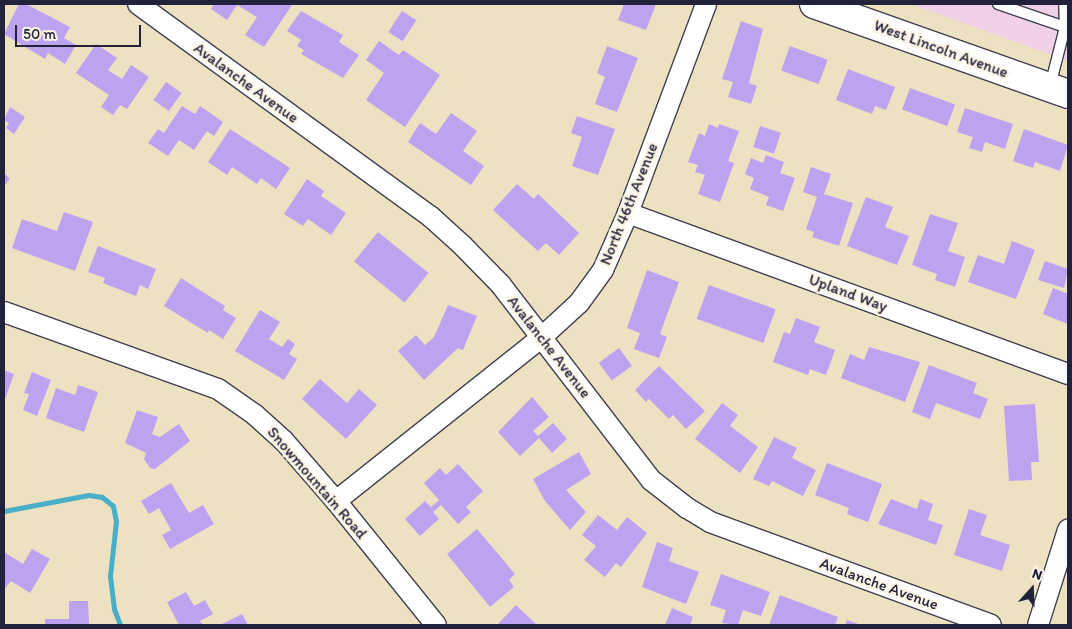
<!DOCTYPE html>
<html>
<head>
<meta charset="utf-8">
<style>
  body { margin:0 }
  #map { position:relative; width:1072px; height:629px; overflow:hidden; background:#ece2c1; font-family:Itim,sans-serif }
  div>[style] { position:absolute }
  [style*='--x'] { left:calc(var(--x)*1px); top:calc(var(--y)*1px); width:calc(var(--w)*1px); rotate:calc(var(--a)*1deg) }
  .built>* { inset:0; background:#efd0e7 }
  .stream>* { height:5px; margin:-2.5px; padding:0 2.5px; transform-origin:2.5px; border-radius:2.5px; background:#49aec8 }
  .building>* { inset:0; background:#bda3ef; transform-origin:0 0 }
  .roads { filter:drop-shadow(1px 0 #403f4f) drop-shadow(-1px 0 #403f4f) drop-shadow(0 1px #403f4f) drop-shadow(0 -1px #403f4f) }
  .lane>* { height:10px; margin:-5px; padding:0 5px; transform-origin:5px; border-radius:5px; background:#fff }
  .street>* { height:20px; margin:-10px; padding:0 10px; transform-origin:10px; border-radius:10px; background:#fff }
  .secondary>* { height:28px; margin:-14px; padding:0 14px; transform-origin:14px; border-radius:14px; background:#fff }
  span { translate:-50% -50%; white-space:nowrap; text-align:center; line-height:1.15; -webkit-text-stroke:5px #fcf5e5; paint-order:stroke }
  .street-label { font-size:16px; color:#22223b }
  .frame { position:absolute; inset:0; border:5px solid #22223b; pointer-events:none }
  .north { position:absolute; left:1007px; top:564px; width:50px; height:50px; -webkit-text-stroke:4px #fcf5e5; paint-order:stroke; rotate:20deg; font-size:14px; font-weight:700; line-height:20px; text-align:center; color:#22223b }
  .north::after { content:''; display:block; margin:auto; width:18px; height:22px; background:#22223b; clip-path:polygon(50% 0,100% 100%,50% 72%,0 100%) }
  .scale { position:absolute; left:15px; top:25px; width:126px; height:22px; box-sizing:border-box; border:2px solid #22223b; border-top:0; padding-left:6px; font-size:15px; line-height:18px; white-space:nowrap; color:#22223b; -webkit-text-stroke:4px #fcf5e5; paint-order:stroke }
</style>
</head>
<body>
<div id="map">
  <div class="built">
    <i style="clip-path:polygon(911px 4px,1068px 4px,1068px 61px)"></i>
  </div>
  <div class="stream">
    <i style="--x:4;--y:511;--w:86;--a:-10.7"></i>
    <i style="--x:89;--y:495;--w:13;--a:9"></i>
    <i style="--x:102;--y:497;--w:14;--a:39"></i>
    <i style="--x:113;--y:506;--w:15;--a:79"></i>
    <i style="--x:116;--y:521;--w:55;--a:96.2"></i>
    <i style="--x:110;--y:576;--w:33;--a:83"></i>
    <i style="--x:114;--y:609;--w:17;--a:69"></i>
  </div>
  <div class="building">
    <i style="clip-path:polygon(19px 4px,26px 4px,70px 27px,64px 38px,76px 45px,65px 64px,48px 53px,45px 59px,4px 34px)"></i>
    <i style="clip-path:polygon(214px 4px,289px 4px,292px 5px,264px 47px,245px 35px,257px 17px,237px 5px,227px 20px,211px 9px)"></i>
    <i style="clip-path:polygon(624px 4px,656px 4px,646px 30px,618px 20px)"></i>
    <i style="clip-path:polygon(301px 11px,343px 35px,339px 42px,359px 55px,343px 78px,301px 54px,304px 50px,297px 46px,301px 40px,287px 31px)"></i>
    <i style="left:402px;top:11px;width:17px;height:25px;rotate:33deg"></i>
    <i style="clip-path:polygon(741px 21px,763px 29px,749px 83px,757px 86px,751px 104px,728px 97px,733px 82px,722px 79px)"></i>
    <i style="clip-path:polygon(379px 41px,399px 55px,403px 50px,440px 75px,405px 127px,366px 100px,384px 73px,366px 60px)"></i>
    <i style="clip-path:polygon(96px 44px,117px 58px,108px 70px,122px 79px,131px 65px,149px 77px,127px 109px,120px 105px,113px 115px,101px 107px,109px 95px,76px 73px)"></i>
    <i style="clip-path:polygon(607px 46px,638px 58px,617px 112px,595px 104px,605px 77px,597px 73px)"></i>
    <i style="left:790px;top:46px;width:40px;height:26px;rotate:20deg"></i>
    <i style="clip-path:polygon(848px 69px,895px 87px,886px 110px,875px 106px,872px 114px,836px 100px)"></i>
    <i style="left:166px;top:82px;width:19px;height:22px;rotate:35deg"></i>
    <i style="left:910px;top:88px;width:48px;height:23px;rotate:20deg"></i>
    <i style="clip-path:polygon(182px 106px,195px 114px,200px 106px,223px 122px,214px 136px,207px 131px,194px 150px,179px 140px,168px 156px,148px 143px,158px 129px,164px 133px)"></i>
    <i style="clip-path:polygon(10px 107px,25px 117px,14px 134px,6px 128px,9px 123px,4px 120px)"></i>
    <i style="clip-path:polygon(965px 108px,1013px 124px,1005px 149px,985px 142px,982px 152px,969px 148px,973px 137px,957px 132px)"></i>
    <i style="clip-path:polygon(451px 113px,477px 131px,463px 151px,484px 166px,471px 185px,408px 142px,420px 123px,436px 134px)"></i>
    <i style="clip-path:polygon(577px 116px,615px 129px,598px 175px,572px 166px,582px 137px,571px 133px)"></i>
    <i style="clip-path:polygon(709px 124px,718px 128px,719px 124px,739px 131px,728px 161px,734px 163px,720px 202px,698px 194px,705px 175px,695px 172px,698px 165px,688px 162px,699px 133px,705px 136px)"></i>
    <i style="left:760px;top:126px;width:22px;height:22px;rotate:18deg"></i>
    <i style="clip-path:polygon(230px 129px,290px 168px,276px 189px,261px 178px,257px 184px,232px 167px,227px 175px,208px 162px)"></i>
    <i style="clip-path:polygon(1024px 129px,1068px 145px,1060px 171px,1035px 162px,1033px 168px,1013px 161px)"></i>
    <i style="clip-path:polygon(766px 155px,784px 162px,780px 173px,795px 178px,783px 211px,766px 205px,769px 197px,750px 189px,754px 178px,745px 174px,751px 158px,763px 163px)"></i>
    <i style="clip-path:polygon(811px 167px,831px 174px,824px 194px,853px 203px,839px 246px,812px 237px,814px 232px,806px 229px,817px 197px,803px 192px)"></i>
    <i style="clip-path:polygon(4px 173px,10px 179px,4px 186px)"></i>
    <i style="clip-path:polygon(307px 179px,324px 191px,321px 196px,346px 213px,331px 235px,308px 219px,303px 226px,284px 214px)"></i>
    <i style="clip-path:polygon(517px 184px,534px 199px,538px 194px,579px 233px,559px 255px,546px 243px,538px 251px,493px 210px)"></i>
    <i style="clip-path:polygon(866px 197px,893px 207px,885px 227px,909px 236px,897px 265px,847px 246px)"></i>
    <i style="clip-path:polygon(64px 212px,93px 222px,75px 271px,12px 248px,22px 219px,57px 231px)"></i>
    <i style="clip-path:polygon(930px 214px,958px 223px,948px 251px,965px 257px,955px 287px,935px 280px,937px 274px,912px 265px)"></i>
    <i style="left:378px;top:232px;width:65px;height:38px;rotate:39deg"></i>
    <i style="clip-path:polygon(1012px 241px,1035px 250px,1016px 299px,968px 282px,978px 255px,1004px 264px)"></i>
    <i style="clip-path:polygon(98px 246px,156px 269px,148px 289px,140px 285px,136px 296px,103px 283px,105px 278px,88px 272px)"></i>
    <i style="clip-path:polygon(1045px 261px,1068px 269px,1064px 288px,1038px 280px)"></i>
    <i style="clip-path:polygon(647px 270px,679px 282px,660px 334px,667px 337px,659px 358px,634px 349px,640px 333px,627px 328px)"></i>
    <i style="clip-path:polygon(181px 278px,225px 306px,223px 310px,236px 318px,223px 339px,209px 330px,208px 333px,164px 306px)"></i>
    <i style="left:709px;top:285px;width:71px;height:36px;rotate:20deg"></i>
    <i style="clip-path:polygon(1053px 288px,1068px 294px,1068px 324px,1043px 314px)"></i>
    <i style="clip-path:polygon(448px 305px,477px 316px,463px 350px,458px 348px,424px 380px,398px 351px,416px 335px,425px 345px,434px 337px)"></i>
    <i style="clip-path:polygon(260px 310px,280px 322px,269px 339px,282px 347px,288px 339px,295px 344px,289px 354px,297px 359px,284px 380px,235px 351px)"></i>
    <i style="clip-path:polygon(796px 318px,820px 327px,814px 342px,835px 350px,826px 375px,810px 369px,808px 375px,773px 362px,784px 332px,790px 334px)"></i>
    <i style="clip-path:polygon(869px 347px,920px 362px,905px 402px,841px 378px,850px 354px,864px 360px)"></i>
    <i style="left:619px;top:348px;width:22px;height:25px;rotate:54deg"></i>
    <i style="clip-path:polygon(929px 365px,977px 383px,973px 393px,988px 399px,980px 419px,936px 403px,930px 419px,912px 412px)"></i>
    <i style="clip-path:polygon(659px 366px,705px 411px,686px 429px,673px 415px,669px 419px,649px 399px,646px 402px,635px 390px)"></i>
    <i style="clip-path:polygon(4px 370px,14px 374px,4px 402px)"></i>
    <i style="clip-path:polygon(32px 372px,51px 380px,37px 416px,23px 410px,29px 394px,24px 393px)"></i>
    <i style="clip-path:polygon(320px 379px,347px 403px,359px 389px,377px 405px,346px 439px,302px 399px)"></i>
    <i style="clip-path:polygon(78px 385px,98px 392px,84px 432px,46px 418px,56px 388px,75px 395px)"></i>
    <i style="clip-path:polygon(532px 397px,549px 417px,533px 431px,538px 436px,553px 423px,567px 439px,552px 453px,539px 438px,520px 456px,498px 432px)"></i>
    <i style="clip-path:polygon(722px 403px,738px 415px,730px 426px,758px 447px,740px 473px,695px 439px)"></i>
    <i style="clip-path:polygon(1035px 404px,1039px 462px,1031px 462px,1032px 480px,1009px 481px,1004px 406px)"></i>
    <i style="clip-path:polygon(137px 410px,158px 417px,152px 434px,160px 437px,179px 424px,190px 441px,155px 469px,150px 468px,144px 459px,146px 453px,125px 443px)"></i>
    <i style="clip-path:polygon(774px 437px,797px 448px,792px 458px,816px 470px,803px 496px,772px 481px,769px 486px,753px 479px)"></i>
    <i style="clip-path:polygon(579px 452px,591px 474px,566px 490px,586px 512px,570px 530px,545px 501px,533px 479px)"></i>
    <i style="clip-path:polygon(827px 463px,882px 484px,868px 522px,847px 514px,849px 508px,815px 495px)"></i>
    <i style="clip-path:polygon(458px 464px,483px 491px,466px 507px,471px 512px,458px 524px,441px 505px,433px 512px,439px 519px,420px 536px,405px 519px,425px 501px,431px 507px,439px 500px,424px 483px,440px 468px,446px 475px)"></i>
    <i style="clip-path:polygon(171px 483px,189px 513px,203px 505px,214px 524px,170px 549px,162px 535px,171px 530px,159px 508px,149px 514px,141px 501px)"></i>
    <i style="clip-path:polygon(891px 499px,917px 509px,920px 499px,933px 504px,928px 520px,943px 525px,936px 545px,878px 524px)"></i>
    <i style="clip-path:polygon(969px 509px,987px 515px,980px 535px,1010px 545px,1002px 571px,954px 555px)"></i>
    <i style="clip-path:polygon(598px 515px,617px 530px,627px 517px,647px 533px,621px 567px,616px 563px,605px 577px,584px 560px,596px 546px,582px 535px)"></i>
    <i style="clip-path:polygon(477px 529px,515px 574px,509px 580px,514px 587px,490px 607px,447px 554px)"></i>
    <i style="clip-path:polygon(657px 542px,673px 548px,669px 561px,699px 572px,686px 604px,642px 587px)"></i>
    <i style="clip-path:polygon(32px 549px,50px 559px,30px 593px,11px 581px,4px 590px,4px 552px,23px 564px)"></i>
    <i style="clip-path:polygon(721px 574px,770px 592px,761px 616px,743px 610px,738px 625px,722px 623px,726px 610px,710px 605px)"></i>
    <i style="clip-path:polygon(186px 592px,194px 606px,205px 600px,213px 614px,200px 621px,203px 625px,179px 625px,167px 602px)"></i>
    <i style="clip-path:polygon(780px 595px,838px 617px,835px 625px,769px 625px)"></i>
    <i style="clip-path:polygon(69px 601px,88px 601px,89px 625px,45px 625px,45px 619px,69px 619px)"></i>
    <i style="clip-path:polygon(516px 605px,537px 625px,498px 624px)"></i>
    <i style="clip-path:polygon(672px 608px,693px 617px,690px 625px,665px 625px)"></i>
    <i style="clip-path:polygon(242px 614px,248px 625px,220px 625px)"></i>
    <i style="clip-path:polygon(847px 620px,861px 625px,845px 625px)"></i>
  </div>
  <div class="roads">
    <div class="lane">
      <i style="--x:998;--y:4;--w:71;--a:18.9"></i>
      <i style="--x:1050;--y:86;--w:61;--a:-75.7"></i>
      <i style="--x:1065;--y:27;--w:23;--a:-92"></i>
    </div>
    <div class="street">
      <i style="--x:138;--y:4;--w:361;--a:36"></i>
      <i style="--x:430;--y:216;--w:43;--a:42.2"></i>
      <i style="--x:462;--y:245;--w:56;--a:45.7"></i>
      <i style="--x:501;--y:285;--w:246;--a:52.4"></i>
      <i style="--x:651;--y:480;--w:46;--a:37.9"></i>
      <i style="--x:687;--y:508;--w:27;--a:31"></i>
      <i style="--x:710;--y:522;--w:299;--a:20.1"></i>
      <i style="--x:628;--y:213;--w:469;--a:20.1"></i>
      <i style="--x:4;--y:312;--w:227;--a:19.8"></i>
      <i style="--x:218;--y:389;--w:44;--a:34.8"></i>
      <i style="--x:254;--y:414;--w:40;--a:42"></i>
      <i style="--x:284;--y:441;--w:79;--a:49.1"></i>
      <i style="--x:336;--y:501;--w:159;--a:51.1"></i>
      <i style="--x:336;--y:501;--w:263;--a:-38.5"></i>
      <i style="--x:542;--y:337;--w:50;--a:-42.6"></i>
      <i style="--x:579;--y:303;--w:41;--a:-54"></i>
      <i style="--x:603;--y:270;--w:62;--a:-66.3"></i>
      <i style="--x:628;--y:213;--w:223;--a:-69.5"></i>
      <i style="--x:1038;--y:625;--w:100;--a:-72.5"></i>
    </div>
    <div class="secondary">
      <i style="--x:814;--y:4;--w:269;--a:19.5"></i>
    </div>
  </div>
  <div class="street-label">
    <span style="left:941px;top:49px;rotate:20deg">West Lincoln Avenue</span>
    <span style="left:246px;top:83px;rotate:36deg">Avalanche Avenue</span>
    <span style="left:629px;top:204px;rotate:-68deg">North 46th Avenue</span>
    <span style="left:848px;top:293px;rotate:20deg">Upland Way</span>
    <span style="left:549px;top:347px;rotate:52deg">Avalanche Avenue</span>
    <span style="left:317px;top:483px;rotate:49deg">Snowmountain Road</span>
    <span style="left:879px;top:584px;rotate:20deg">Avalanche Avenue</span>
  </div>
  <div class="frame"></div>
  <div class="north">N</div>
  <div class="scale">50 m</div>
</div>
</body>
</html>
